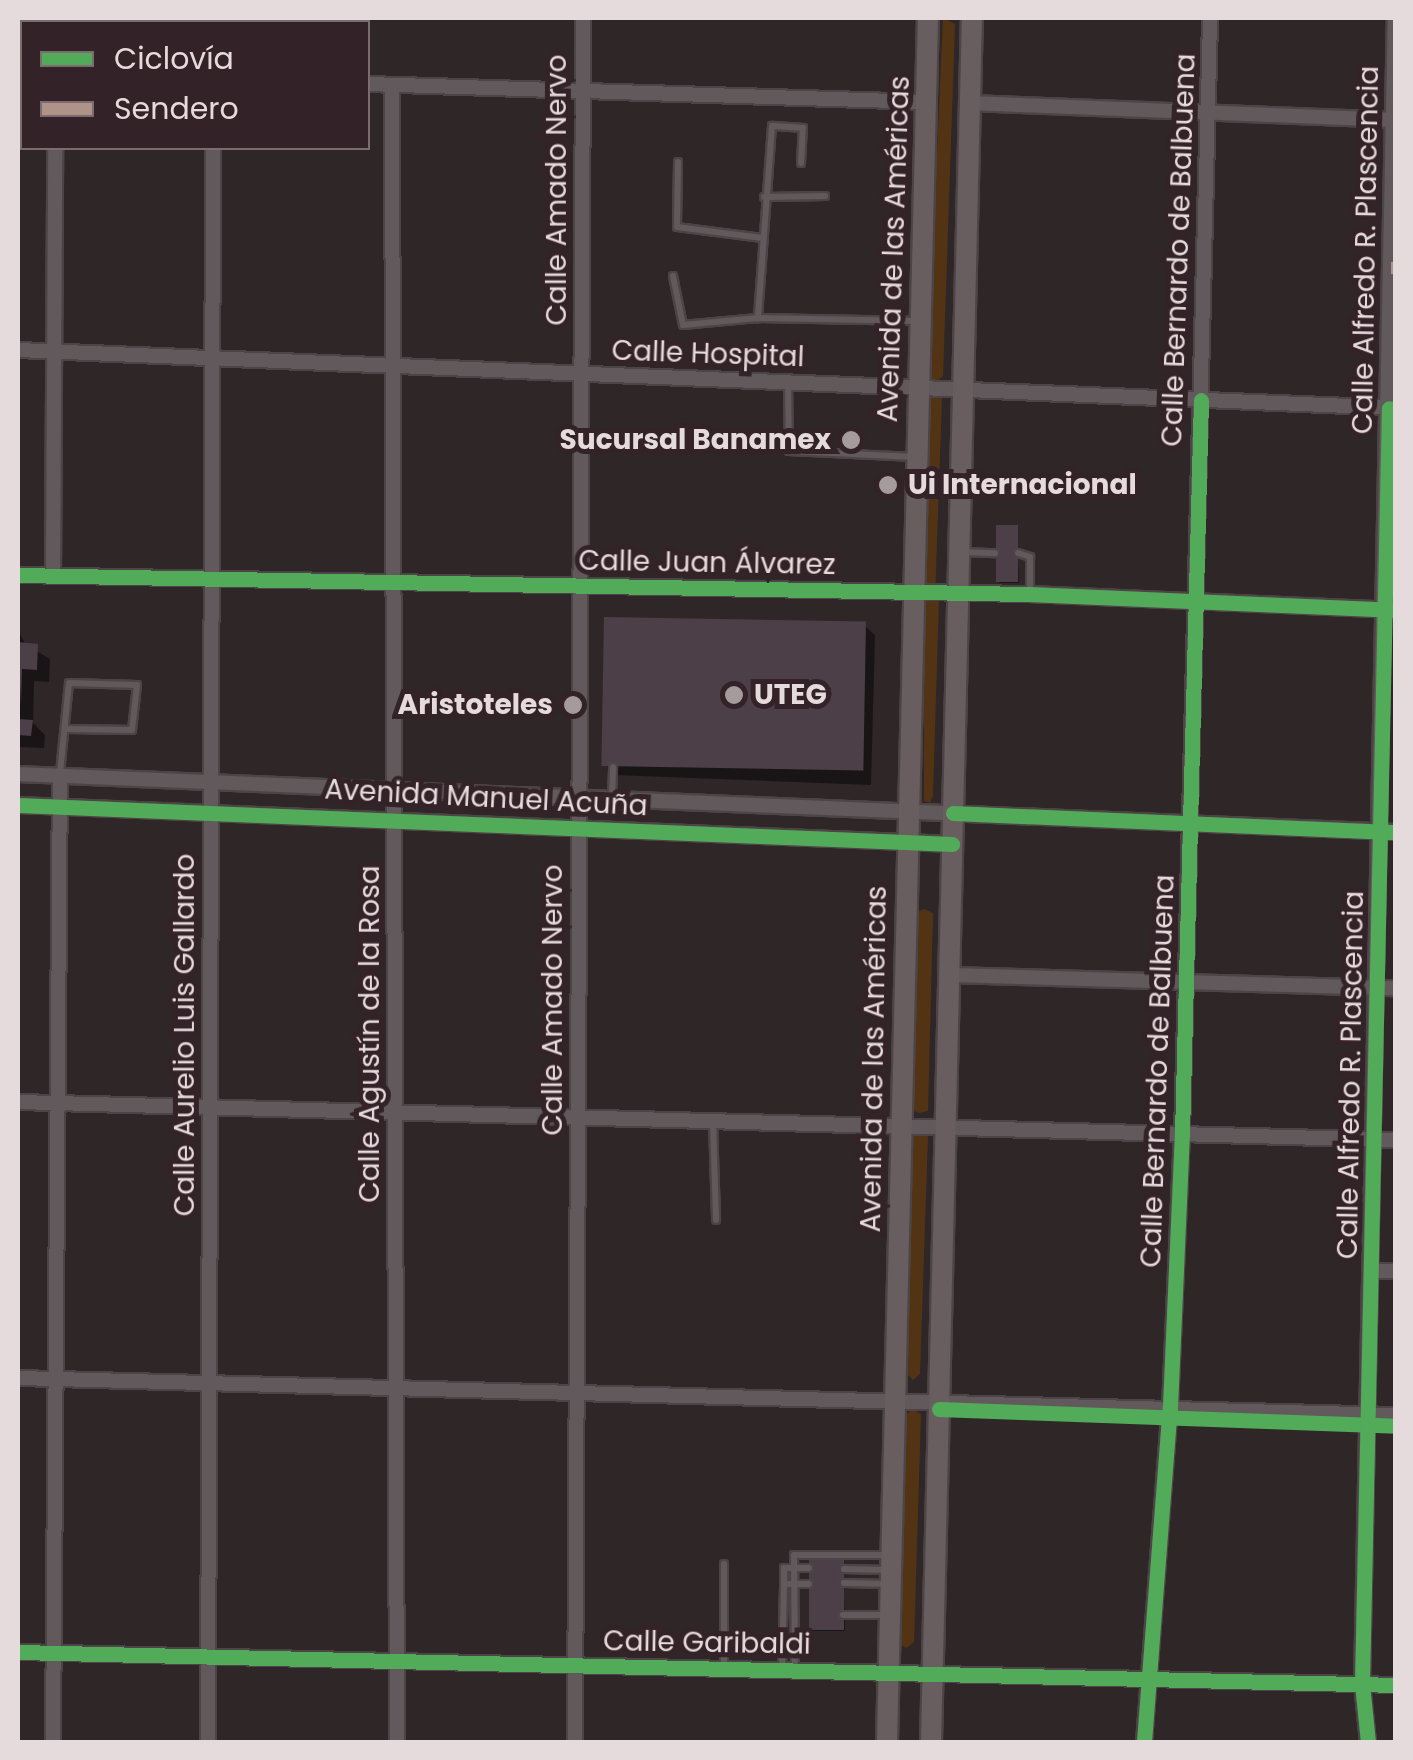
<!DOCTYPE html>
<html>
<head>
<meta charset="utf-8">
<style>
  body { margin:0 }
  #map { position:relative; width:1413px; height:1760px; overflow:hidden; background:#2f2628; font-family:Poppins,sans-serif }
  div>[style] { position:absolute }
  [style*='--x'] { left:calc(var(--x)*1px); top:calc(var(--y)*1px); width:calc(var(--w)*1px); rotate:calc(var(--a)*1deg) }
  .green>* { inset:0; background:#523415; transform-origin:0 0 }
  .shadow>* { inset:0; background:#0007 }
  .building>* { inset:0; background:#4c3f48; transform-origin:0 0 }
  .roads { filter:drop-shadow(2px 0 #4c4446) drop-shadow(-2px 0 #4c4446) drop-shadow(0 2px #4c4446) drop-shadow(0 -2px #4c4446) }
  .service>* { height:6px; margin:-3px; padding:0 3px; transform-origin:3px; border-radius:3px; background:#61595b }
  .minor>* { height:14px; margin:-7px; padding:0 7px; transform-origin:7px; border-radius:7px; background:#61595b }
  .secondary>* { height:20px; margin:-10px; padding:0 10px; transform-origin:10px; border-radius:10px; background:#695e5f }
  .quiet>* { height:12px; margin-top:-6px; transform-origin:0; background:repeating-linear-gradient(90deg,#af9288 0 25px,transparent 0 37px) }
  .cycleway>* { height:15px; margin:-7.5px; padding:0 7.5px; transform-origin:7.5px; border-radius:7.5px; background:#51ab58 }
  .dots>* { width:28px; height:28px; translate:-50% -50%; box-sizing:border-box; border:5px solid #332227; border-radius:50% }
  span { translate:-50% -50%; white-space:nowrap; text-align:center; line-height:1.15; -webkit-text-stroke:10px #332227; paint-order:stroke }
  .street-label { font-size:28px; color:#e5dadc }
  .poi-label { font-size:28px; color:#e5dadc; font-weight:700 }
  .right { translate:-100% -50%; text-align:right }
  .left { translate:0 -50%; text-align:left }
  .frame { position:absolute; inset:0; border:20px solid #e5dadc; pointer-events:none }
  .legend { position:absolute; left:20px; top:20px; width:350px; height:130px; box-sizing:border-box; background:#332227; border:2px solid #7a6c6f; margin:0; padding:12px 18px; list-style:none; font-size:30px; color:#e5dadc }
  .legend li { display:flex; align-items:center; gap:20px; height:50px }
  .legend b { width:50px; border:2px solid #7a6c6f }
</style>
</head>
<body>
<div id="map">
  <div class="green">
    <i style="clip-path:polygon(943px 18px,955px 24px,943px 376px,935px 383px,927px 376px)"></i>
    <i style="left:942px;top:398px;width:189px;height:14px;rotate:92deg"></i>
    <i style="clip-path:polygon(939px 597px,933px 795px,930px 803px,924px 801px,924px 599px)"></i>
    <i style="clip-path:polygon(924px 909px,933px 913px,928px 1111px,919px 1113px,911px 1110px,916px 913px)"></i>
    <i style="clip-path:polygon(920px 1132px,928px 1136px,920px 1374px,913px 1380px,905px 1372px,911px 1138px)"></i>
    <i style="clip-path:polygon(913px 1409px,921px 1414px,914px 1642px,906px 1648px,898px 1643px,905px 1415px)"></i>
  </div>
  <div class="shadow">
    <i style="clip-path:polygon(1017px 528px,1019px 583px,1000px 583px,997px 581px)"></i>
    <i style="clip-path:polygon(865px 626px,875px 635px,871px 785px,615px 775px,606px 765px)"></i>
    <i style="clip-path:polygon(18px 631px,26px 645px,50px 659px,49px 682px,34px 681px,33px 723px,45px 735px,44px 748px,18px 747px)"></i>
    <i style="clip-path:polygon(843px 1559px,845px 1631px,813px 1631px,811px 1629px)"></i>
  </div>
  <div class="building">
    <i style="left:996px;top:525px;width:22px;height:57px"></i>
    <i style="left:604px;top:617px;width:262px;height:149px;rotate:1deg"></i>
    <i style="clip-path:polygon(18px 642px,38px 644px,37px 670px,22px 669px,21px 706px)"></i>
    <i style="clip-path:polygon(18px 719px,33px 720px,31px 736px,18px 735px)"></i>
    <i style="left:809px;top:1557px;width:35px;height:73px"></i>
  </div>
  <div class="roads">
    <div class="service">
      <i style="--x:678;--y:162;--w:65;--a:90.9"></i>
      <i style="--x:677;--y:227;--w:86;--a:7.4"></i>
      <i style="--x:801;--y:163;--w:35;--a:-87"></i>
      <i style="--x:803;--y:128;--w:31;--a:-176"></i>
      <i style="--x:772;--y:126;--w:193;--a:94.2"></i>
      <i style="--x:758;--y:318;--w:161;--a:1.1"></i>
      <i style="--x:764;--y:197;--w:61;--a:-0.9"></i>
      <i style="--x:673;--y:276;--w:50;--a:78.5"></i>
      <i style="--x:683;--y:325;--w:75;--a:-5.3"></i>
      <i style="--x:788;--y:383;--w:68;--a:89.2"></i>
      <i style="--x:789;--y:451;--w:126;--a:2.7"></i>
      <i style="--x:962;--y:552;--w:33;--a:2"></i>
      <i style="--x:1018;--y:553;--w:13;--a:18"></i>
      <i style="--x:1030;--y:557;--w:35;--a:90"></i>
      <i style="--x:60;--y:773;--w:90;--a:-84.3"></i>
      <i style="--x:69;--y:683;--w:68;--a:1.7"></i>
      <i style="--x:137;--y:685;--w:45;--a:96.3"></i>
      <i style="--x:132;--y:730;--w:65;--a:-179.1"></i>
      <i style="--x:612;--y:798;--w:31;--a:-88"></i>
      <i style="--x:713;--y:1122;--w:98;--a:88.2"></i>
      <i style="--x:724;--y:1564;--w:104;--a:90"></i>
      <i style="--x:844;--y:1569;--w:45;--a:1.3"></i>
      <i style="--x:844;--y:1583;--w:45;--a:1.3"></i>
      <i style="--x:784;--y:1584;--w:16;--a:-90"></i>
      <i style="--x:784;--y:1568;--w:25;--a:0"></i>
      <i style="--x:843;--y:1615;--w:45;--a:0"></i>
      <i style="--x:782;--y:1668;--w:84;--a:-88.6"></i>
      <i style="--x:784;--y:1584;--w:25;--a:0"></i>
      <i style="--x:795;--y:1669;--w:114;--a:-90.5"></i>
      <i style="--x:794;--y:1555;--w:93;--a:0"></i>
    </div>
    <div class="minor">
      <i style="--x:213;--y:22;--w:4;--a:-90"></i>
      <i style="--x:18;--y:73;--w:4;--a:14"></i>
      <i style="--x:368;--y:84;--w:557;--a:1.85"></i>
      <i style="--x:392;--y:85;--w:1657;--a:89.83"></i>
      <i style="--x:971;--y:103;--w:425;--a:2.3"></i>
      <i style="--x:18;--y:350;--w:1379;--a:2.41"></i>
      <i style="--x:18;--y:575;--w:1012;--a:1.08"></i>
      <i style="--x:1030;--y:594;--w:366;--a:2.5"></i>
      <i style="--x:53;--y:575;--w:427;--a:-89.7"></i>
      <i style="--x:18;--y:774;--w:1379;--a:2.41"></i>
      <i style="--x:18;--y:805;--w:935;--a:2.39"></i>
      <i style="--x:951;--y:975;--w:445;--a:1.7"></i>
      <i style="--x:18;--y:1102;--w:1379;--a:1.58"></i>
      <i style="--x:1373;--y:1271;--w:23;--a:0"></i>
      <i style="--x:18;--y:1378;--w:1378;--a:1.54"></i>
      <i style="--x:18;--y:1652;--w:1378;--a:1.37"></i>
      <i style="--x:53;--y:1742;--w:967;--a:-89.59"></i>
      <i style="--x:208;--y:1742;--w:1594;--a:-89.82"></i>
      <i style="--x:575;--y:1742;--w:1724;--a:-89.73"></i>
      <i style="--x:1144;--y:1742;--w:336;--a:-85.6"></i>
      <i style="--x:1170;--y:1407;--w:273;--a:-87.5"></i>
      <i style="--x:1182;--y:1134;--w:1116;--a:-88.56"></i>
      <i style="--x:1368;--y:1742;--w:58;--a:-95.9"></i>
      <i style="--x:1362;--y:1684;--w:1666;--a:-88.87"></i>
    </div>
    <div class="secondary">
      <i style="--x:887;--y:1742;--w:1724;--a:-88.64"></i>
      <i style="--x:931;--y:1742;--w:1724;--a:-88.64"></i>
    </div>
  </div>
  <div class="quiet">
    <i style="--x:1391;--y:268;--w:5;--a:0"></i>
  </div>
  <div class="cycleway">
    <i style="--x:18;--y:575;--w:1012;--a:1.08"></i>
    <i style="--x:1030;--y:594;--w:366;--a:2.5"></i>
    <i style="--x:18;--y:805;--w:935;--a:2.39"></i>
    <i style="--x:953;--y:813;--w:443;--a:2.5"></i>
    <i style="--x:939;--y:1409;--w:457;--a:2.1"></i>
    <i style="--x:18;--y:1652;--w:1378;--a:1.37"></i>
    <i style="--x:1144;--y:1742;--w:336;--a:-85.6"></i>
    <i style="--x:1170;--y:1407;--w:273;--a:-87.5"></i>
    <i style="--x:1182;--y:1134;--w:734;--a:-88.52"></i>
    <i style="--x:1368;--y:1742;--w:58;--a:-95.9"></i>
    <i style="--x:1362;--y:1684;--w:1276;--a:-88.79"></i>
  </div>
  <div class="dots">
    <i style="left:851px;top:440px;background:#a59b9d"></i>
    <i style="left:888px;top:485px;background:#a59b9d"></i>
    <i style="left:734px;top:695px;background:#a59b9d"></i>
    <i style="left:573px;top:705px;background:#a59b9d"></i>
  </div>
  <div class="street-label">
    <span style="left:557px;top:190px;rotate:-90deg">Calle Amado Nervo</span>
    <span style="left:894px;top:249px;rotate:-88deg">Avenida de las Américas</span>
    <span style="left:1179px;top:250px;rotate:-88deg">Calle Bernardo de Balbuena</span>
    <span style="left:1366px;top:250px;rotate:-89deg">Calle Alfredo R. Plascencia</span>
    <span style="left:708px;top:354px;rotate:2deg">Calle Hospital</span>
    <span style="left:707px;top:563px;rotate:1deg">Calle Juan Álvarez</span>
    <span style="left:486px;top:798px;rotate:3deg">Avenida Manuel Acuña</span>
    <span style="left:553px;top:1000px;rotate:-90deg">Calle Amado Nervo</span>
    <span style="left:370px;top:1034px;rotate:-90deg">Calle Agustín de la Rosa</span>
    <span style="left:185px;top:1035px;rotate:-90deg">Calle Aurelio Luis Gallardo</span>
    <span style="left:874px;top:1059px;rotate:-89deg">Avenida de las Américas</span>
    <span style="left:1158px;top:1071px;rotate:-88deg">Calle Bernardo de Balbuena</span>
    <span style="left:1351px;top:1075px;rotate:-89deg">Calle Alfredo R. Plascencia</span>
    <span style="left:707px;top:1643px;rotate:1deg">Calle Garibaldi</span>
  </div>
  <div class="poi-label">
    <span class="right" style="left:831px;top:440px">Sucursal Banamex</span>
    <span class="left" style="left:908px;top:485px">Ui Internacional</span>
    <span class="left" style="left:754px;top:695px">UTEG</span>
    <span class="right" style="left:553px;top:705px">Aristoteles</span>
  </div>
  <div class="frame"></div>
  <ul class="legend">
  <li><b style="height:12px;background:#51ab58"></b>Ciclovía</li>
  <li><b style="height:12px;background:#af9288"></b>Sendero</li>
  </ul>
</div>
</body>
</html>
